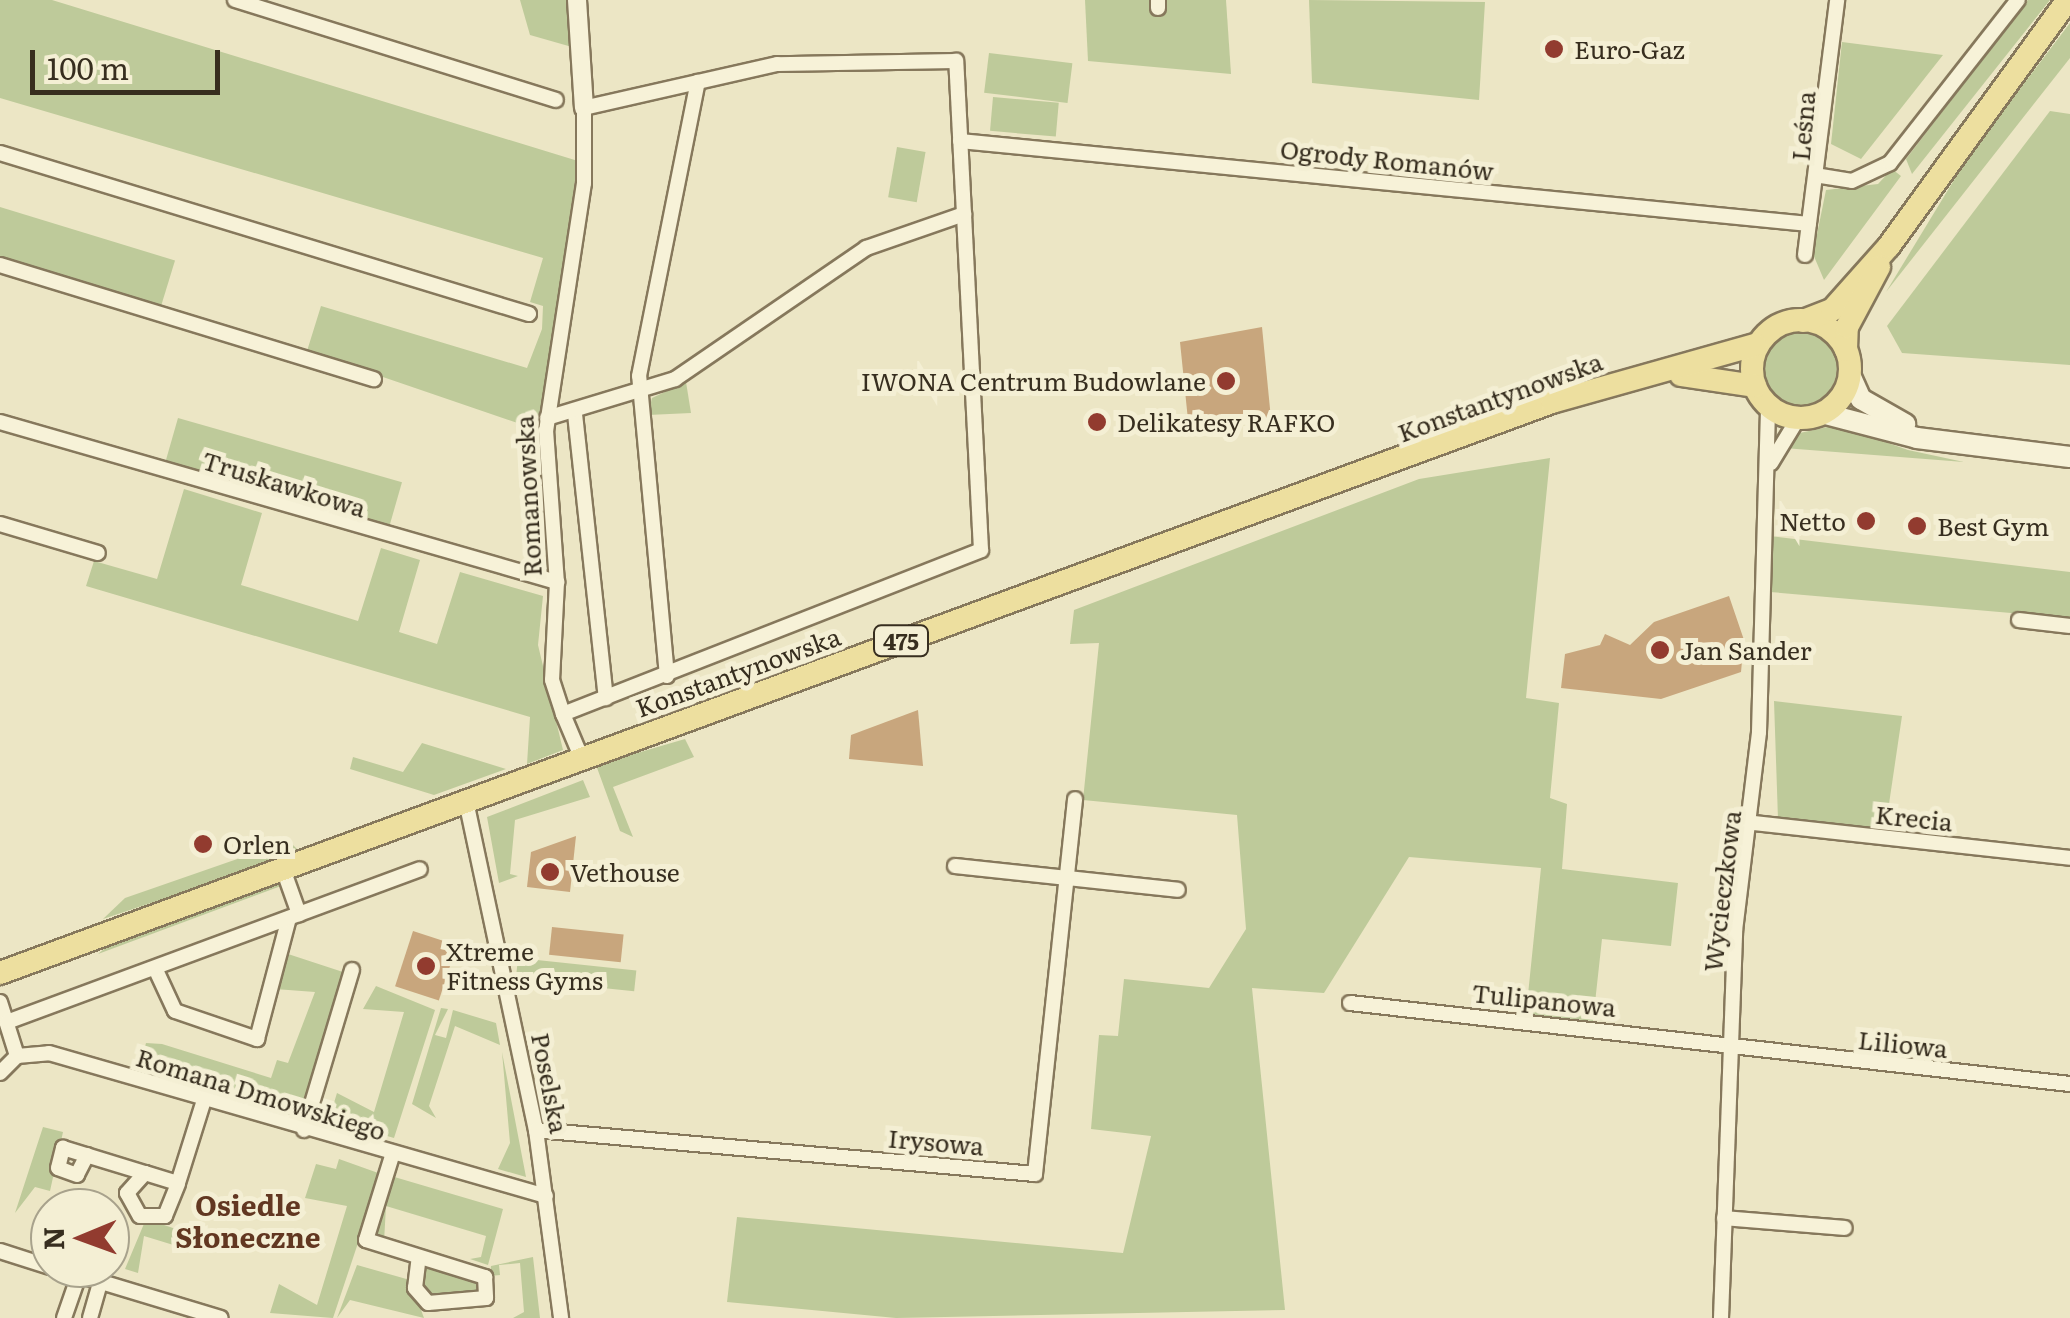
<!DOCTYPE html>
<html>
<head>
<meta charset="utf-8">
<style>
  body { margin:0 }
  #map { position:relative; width:2070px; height:1318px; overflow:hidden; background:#ece6c5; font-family:Literata,serif }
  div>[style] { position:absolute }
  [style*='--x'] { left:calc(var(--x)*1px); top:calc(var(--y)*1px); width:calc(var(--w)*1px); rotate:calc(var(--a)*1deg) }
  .green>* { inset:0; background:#beca9a; transform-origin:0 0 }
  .round { border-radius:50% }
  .building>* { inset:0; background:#c8a67d; transform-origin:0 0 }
  .roads { filter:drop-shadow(2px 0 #86785c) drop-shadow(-2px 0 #86785c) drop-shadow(0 2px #86785c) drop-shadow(0 -2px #86785c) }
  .minor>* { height:14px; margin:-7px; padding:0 7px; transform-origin:7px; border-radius:7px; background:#f7f2d8 }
  .tertiary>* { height:18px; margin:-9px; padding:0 9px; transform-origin:9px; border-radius:9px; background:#f7f2d8 }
  .secondary>* { height:20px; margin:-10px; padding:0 10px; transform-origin:10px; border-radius:10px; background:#f7f2d8 }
  .primary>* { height:22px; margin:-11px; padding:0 11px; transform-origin:11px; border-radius:11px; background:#eddf9f }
  .primary>.ring { margin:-11px; padding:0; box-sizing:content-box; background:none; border:22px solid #eddf9f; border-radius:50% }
  .dots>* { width:28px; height:28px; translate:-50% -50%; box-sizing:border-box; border:5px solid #f4efd4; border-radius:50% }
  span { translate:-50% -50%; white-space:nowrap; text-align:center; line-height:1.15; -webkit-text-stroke:10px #f4efd4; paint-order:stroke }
  .shield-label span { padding:2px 8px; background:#f4efd4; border:2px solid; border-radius:8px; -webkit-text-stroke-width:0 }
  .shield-label { font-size:22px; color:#372e1f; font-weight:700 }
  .poi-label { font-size:25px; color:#372e1f }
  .left { translate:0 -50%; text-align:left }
  .right { translate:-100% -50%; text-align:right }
  .street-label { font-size:25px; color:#372e1f }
  .neighbourhood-label { font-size:28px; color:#623721; font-weight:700 }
  .north { position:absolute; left:30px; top:1188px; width:100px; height:100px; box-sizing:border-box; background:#f4efd4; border:2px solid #a8a28c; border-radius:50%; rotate:269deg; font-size:28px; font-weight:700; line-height:40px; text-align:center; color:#372e1f }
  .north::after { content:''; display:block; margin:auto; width:35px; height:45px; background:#923b2f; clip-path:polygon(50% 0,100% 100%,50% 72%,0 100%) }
  .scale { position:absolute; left:30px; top:50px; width:190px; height:45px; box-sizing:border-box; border:5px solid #372e1f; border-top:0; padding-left:12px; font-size:30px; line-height:35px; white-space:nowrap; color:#372e1f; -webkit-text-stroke:8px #f4efd4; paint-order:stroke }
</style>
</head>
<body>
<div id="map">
  <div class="green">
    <i style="clip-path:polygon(0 0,52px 0,578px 161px,538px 430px,307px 351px,321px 306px,527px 368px,542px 329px,543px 306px,530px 302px,543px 258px,0 98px)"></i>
    <i style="clip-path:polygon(520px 0,569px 0,572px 47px,530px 35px)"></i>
    <i style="clip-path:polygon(1085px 0,1226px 0,1231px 74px,1088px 61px)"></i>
    <i style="clip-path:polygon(1309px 0,1485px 2px,1479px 100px,1312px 83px)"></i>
    <i style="clip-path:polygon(2028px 0,2050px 0,1912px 174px,1906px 159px)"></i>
    <i style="clip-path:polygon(2070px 23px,2070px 58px,1886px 292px,1968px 157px)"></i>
    <i style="clip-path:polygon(1842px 42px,1943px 55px,1861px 159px,1831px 144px)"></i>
    <i style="left:989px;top:53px;width:84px;height:40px;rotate:7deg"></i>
    <i style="left:993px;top:97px;width:66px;height:34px;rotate:5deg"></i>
    <i style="clip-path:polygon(2050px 111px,2070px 114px,2070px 365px,1902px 353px,1887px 326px)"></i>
    <i style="left:897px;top:147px;width:29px;height:51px;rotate:10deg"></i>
    <i style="clip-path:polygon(1892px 169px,1901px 176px,1824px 280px,1813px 254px,1826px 190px,1878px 184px)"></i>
    <i style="left:0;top:207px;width:183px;height:50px;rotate:17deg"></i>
    <i class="round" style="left:1763px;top:331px;width:74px;height:74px"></i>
    <i style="clip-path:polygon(686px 382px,691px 413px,648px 415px,652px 398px)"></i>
    <i style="left:178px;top:418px;width:233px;height:47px;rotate:16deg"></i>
    <i style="clip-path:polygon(1837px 425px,1908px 450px,1964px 462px,1784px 448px,1795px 434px)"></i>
    <i style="clip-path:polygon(1550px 458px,1526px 698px,1559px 703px,1550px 798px,1567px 804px,1562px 869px,1678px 883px,1671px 946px,1602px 939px,1593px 1021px,1526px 1014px,1541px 868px,1409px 857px,1324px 993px,1252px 988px,1285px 1310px,896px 1318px,727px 1302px,737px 1217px,1123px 1253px,1151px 1136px,1091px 1129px,1099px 1035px,1118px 1036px,1124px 979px,1209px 988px,1246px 929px,1237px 815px,1083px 800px,1099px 643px,1070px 644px,1074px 610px,1419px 479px)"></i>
    <i style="clip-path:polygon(184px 489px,262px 513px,241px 585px,358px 621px,381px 548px,420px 560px,399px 632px,437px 644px,460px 572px,543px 596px,538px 645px,563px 750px,527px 764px,530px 717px,86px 586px,94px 561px,157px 579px)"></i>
    <i style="clip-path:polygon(1770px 536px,2070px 572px,2070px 618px,1770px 592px)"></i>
    <i style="clip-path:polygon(1774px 701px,1902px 716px,1885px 831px,1778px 819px)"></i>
    <i style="clip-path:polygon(685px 739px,694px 757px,613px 787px,633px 837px,620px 831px,596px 765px)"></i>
    <i style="clip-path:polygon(422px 743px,506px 769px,434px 795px,350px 769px,353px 757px,403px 772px)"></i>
    <i style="clip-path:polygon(583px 780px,590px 797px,515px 820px,510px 874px,518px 876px,499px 883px,487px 817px)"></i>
    <i style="clip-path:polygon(289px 841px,301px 853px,103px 919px,125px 898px)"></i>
    <i style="clip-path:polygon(276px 882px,281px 886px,98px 954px,116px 939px)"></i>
    <i style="clip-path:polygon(285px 953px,346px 973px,304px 1113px,141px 1061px,146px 1043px,162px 1044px,271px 1078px,277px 1060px,288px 1063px,315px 992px,275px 989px)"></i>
    <i style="left:518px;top:958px;width:119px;height:21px;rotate:6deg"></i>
    <i style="clip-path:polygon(376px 986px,435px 1010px,394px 1138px,329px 1119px,337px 1093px,374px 1112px,404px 1012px,363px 1009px)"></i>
    <i style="clip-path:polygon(441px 1008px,448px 1009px,435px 1035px,446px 1038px,453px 1010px,496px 1023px,500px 1045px,455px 1026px,429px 1106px,436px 1118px,412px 1104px)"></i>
    <i style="clip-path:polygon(502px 1052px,526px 1177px,498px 1169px,510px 1143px)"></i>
    <i style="clip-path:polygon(43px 1127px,63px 1132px,50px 1191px,35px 1187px,15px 1213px)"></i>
    <i style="clip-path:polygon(339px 1159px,381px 1174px,333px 1318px,270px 1313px,279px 1284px,317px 1305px,347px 1206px,305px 1198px,316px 1164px,336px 1169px)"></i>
    <i style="clip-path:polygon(391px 1176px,503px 1209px,488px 1265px,470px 1259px,481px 1257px,486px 1236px,386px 1206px,384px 1242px,375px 1236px)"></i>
    <i style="clip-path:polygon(146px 1219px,185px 1232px,180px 1247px,144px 1236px,138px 1273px,125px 1269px)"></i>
    <i style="clip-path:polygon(533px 1257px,540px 1318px,513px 1318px,524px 1312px,520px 1263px,499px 1265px,500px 1275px,490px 1276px,491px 1266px)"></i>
    <i style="clip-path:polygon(429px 1264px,475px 1277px,480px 1291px,429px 1300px,418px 1279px)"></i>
    <i style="clip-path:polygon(357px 1265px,410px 1280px,424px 1318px,350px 1300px,337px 1318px)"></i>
  </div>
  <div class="building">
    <i style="clip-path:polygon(1262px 327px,1271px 419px,1188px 420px,1180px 342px)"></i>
    <i style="clip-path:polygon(1729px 596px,1744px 640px,1741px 672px,1661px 699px,1561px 688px,1565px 654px,1600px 645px,1605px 634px,1630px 645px,1654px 622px)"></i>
    <i style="clip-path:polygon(918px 710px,923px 766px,849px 759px,851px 735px)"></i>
    <i style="clip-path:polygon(576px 836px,570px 892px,527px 887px,531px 852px)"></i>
    <i style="left:552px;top:927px;width:72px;height:28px;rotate:6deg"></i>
    <i style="left:413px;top:931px;width:46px;height:58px;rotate:18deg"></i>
  </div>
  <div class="roads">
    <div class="minor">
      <i style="--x:235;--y:0;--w:336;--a:17.3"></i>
      <i style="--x:1158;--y:0;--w:8;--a:90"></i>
      <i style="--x:960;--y:141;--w:853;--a:5.58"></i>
      <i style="--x:0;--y:153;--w:553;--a:16.93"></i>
      <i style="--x:1821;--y:176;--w:31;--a:9"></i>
      <i style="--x:1852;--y:181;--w:42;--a:-25.3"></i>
      <i style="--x:1890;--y:163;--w:207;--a:-51.9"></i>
      <i style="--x:1805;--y:255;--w:257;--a:-82.8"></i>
      <i style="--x:0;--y:265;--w:391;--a:17"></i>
      <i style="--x:575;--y:414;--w:286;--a:83.8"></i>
      <i style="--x:547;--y:418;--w:134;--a:-16.9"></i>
      <i style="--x:675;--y:379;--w:232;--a:-34.4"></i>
      <i style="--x:866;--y:248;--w:104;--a:-19.1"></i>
      <i style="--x:0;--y:422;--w:580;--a:16.03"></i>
      <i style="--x:1771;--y:463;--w:54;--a:-58.7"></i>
      <i style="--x:0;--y:524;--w:102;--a:16.5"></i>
      <i style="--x:2019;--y:620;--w:51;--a:6.7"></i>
      <i style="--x:667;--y:676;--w:301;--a:-95.3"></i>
      <i style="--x:639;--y:376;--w:300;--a:-78.7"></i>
      <i style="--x:563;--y:714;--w:449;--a:-21.4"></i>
      <i style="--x:981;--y:550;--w:490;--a:-92.9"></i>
      <i style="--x:956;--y:61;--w:179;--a:179"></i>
      <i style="--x:777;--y:64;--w:198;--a:167.2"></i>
      <i style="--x:584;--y:108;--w:75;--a:90"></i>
      <i style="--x:584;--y:183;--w:250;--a:98.7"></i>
      <i style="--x:546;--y:430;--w:152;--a:85.9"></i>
      <i style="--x:557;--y:582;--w:98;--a:92.9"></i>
      <i style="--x:552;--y:680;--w:36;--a:72"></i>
      <i style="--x:563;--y:714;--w:49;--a:67.1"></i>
      <i style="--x:466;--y:801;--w:336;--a:78"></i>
      <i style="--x:536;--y:1130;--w:190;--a:82.4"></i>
      <i style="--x:1754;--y:823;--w:318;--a:6.3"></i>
      <i style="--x:955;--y:866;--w:224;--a:6.1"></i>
      <i style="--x:283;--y:869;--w:48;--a:70.4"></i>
      <i style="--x:155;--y:968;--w:47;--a:65.1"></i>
      <i style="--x:175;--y:1011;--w:87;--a:18.9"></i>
      <i style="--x:257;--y:1039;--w:125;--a:-75.2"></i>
      <i style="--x:0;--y:1002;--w:57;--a:72.5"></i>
      <i style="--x:1350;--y:1003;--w:725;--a:6.42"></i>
      <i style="--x:7;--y:1022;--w:440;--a:-20.3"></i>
      <i style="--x:0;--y:1073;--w:24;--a:-45"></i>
      <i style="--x:17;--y:1056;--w:32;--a:-5"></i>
      <i style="--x:49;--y:1053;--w:517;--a:16.05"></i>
      <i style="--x:304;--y:1130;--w:167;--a:-73.3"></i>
      <i style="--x:536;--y:1130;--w:501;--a:5.04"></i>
      <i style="--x:1035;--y:1174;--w:377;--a:-83.9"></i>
      <i style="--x:87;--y:1155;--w:22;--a:117"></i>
      <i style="--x:77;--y:1175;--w:20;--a:-160"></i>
      <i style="--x:58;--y:1168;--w:21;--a:-76"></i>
      <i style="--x:63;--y:1148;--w:86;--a:17"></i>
      <i style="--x:145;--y:1173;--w:34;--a:17"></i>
      <i style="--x:178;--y:1183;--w:87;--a:-72.6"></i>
      <i style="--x:392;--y:1156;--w:88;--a:107.2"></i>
      <i style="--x:366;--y:1240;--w:125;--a:17.3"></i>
      <i style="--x:485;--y:1277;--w:21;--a:87"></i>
      <i style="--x:486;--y:1298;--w:58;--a:175.1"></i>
      <i style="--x:428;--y:1303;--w:20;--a:-131"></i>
      <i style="--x:415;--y:1288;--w:31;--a:-83"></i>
      <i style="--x:145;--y:1173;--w:27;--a:132"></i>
      <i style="--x:127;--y:1193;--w:26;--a:61"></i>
      <i style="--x:140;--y:1216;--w:25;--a:0"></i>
      <i style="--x:165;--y:1216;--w:35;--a:-68"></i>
      <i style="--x:1724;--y:1218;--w:121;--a:4.7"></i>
      <i style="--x:0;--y:1251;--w:52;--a:17.7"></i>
      <i style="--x:55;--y:1268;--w:173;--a:16.8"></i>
      <i style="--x:64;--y:1318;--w:46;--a:-70.8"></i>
      <i style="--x:90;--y:1318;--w:37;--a:-74"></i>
      <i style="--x:1721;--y:1318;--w:387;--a:-87.9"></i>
      <i style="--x:1735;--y:931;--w:200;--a:-83.1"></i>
      <i style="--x:1759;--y:732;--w:330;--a:-88.4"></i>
    </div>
    <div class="tertiary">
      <i style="--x:577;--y:0;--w:108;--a:86.3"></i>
    </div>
    <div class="secondary">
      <i style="--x:1851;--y:377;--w:24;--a:66"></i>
      <i style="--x:1861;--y:399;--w:51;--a:29.6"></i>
      <i style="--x:1822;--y:413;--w:98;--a:14.7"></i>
      <i style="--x:1917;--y:438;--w:154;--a:7.1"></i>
    </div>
    <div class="primary">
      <i class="ring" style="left:1752px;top:320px;width:76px;height:76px"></i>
      <i style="--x:1803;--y:321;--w:31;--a:-21"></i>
      <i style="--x:1832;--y:310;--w:86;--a:-48.3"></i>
      <i style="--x:1889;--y:246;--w:304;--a:-54"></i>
      <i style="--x:1846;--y:350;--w:23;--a:-88"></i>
      <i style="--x:1847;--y:327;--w:68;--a:-61.9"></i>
      <i style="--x:1681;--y:375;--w:75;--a:8.5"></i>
      <i style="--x:0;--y:973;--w:1654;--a:-20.2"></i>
      <i style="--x:1552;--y:402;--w:211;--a:-15.7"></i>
    </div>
  </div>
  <div class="dots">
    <i style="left:1554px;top:49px;background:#923b2f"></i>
    <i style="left:1226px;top:381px;background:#923b2f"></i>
    <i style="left:1097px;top:422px;background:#923b2f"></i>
    <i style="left:1866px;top:521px;background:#923b2f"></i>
    <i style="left:1917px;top:526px;background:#923b2f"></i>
    <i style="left:1660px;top:650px;background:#923b2f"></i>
    <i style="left:203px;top:844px;background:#923b2f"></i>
    <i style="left:550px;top:872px;background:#923b2f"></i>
    <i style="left:426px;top:966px;background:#923b2f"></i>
  </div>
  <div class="shield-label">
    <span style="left:901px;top:641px">475</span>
  </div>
  <div class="poi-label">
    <span class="left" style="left:1574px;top:49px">Euro-Gaz</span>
    <span class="right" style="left:1206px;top:381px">IWONA Centrum Budowlane</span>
    <span class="left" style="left:1117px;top:422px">Delikatesy RAFKO</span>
    <span class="right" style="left:1846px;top:521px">Netto</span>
    <span class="left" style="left:1937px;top:526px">Best Gym</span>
    <span class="left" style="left:1680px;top:650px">Jan Sander</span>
    <span class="left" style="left:223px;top:844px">Orlen</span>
    <span class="left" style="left:570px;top:872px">Vethouse</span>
    <span class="left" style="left:446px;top:966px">Xtreme<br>Fitness Gyms</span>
  </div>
  <div class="street-label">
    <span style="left:1803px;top:126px;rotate:-85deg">Leśna</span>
    <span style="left:1387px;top:160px;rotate:6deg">Ogrody Romanów</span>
    <span style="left:1500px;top:397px;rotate:-20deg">Konstantynowska</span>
    <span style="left:284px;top:484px;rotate:17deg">Truskawkowa</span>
    <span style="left:528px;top:496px;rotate:-93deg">Romanowska</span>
    <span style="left:738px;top:672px;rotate:-20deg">Konstantynowska</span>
    <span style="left:1914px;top:818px;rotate:6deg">Krecia</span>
    <span style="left:1722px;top:891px;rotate:-83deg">Wycieczkowa</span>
    <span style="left:1544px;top:1000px;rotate:6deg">Tulipanowa</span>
    <span style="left:1903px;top:1044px;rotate:6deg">Liliowa</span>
    <span style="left:550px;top:1083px;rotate:79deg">Poselska</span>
    <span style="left:261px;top:1094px;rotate:17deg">Romana Dmowskiego</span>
    <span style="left:936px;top:1142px;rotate:5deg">Irysowa</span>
  </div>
  <div class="neighbourhood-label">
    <span style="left:248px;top:1220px">Osiedle<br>Słoneczne</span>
  </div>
  <div class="north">N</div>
  <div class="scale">100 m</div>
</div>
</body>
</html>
